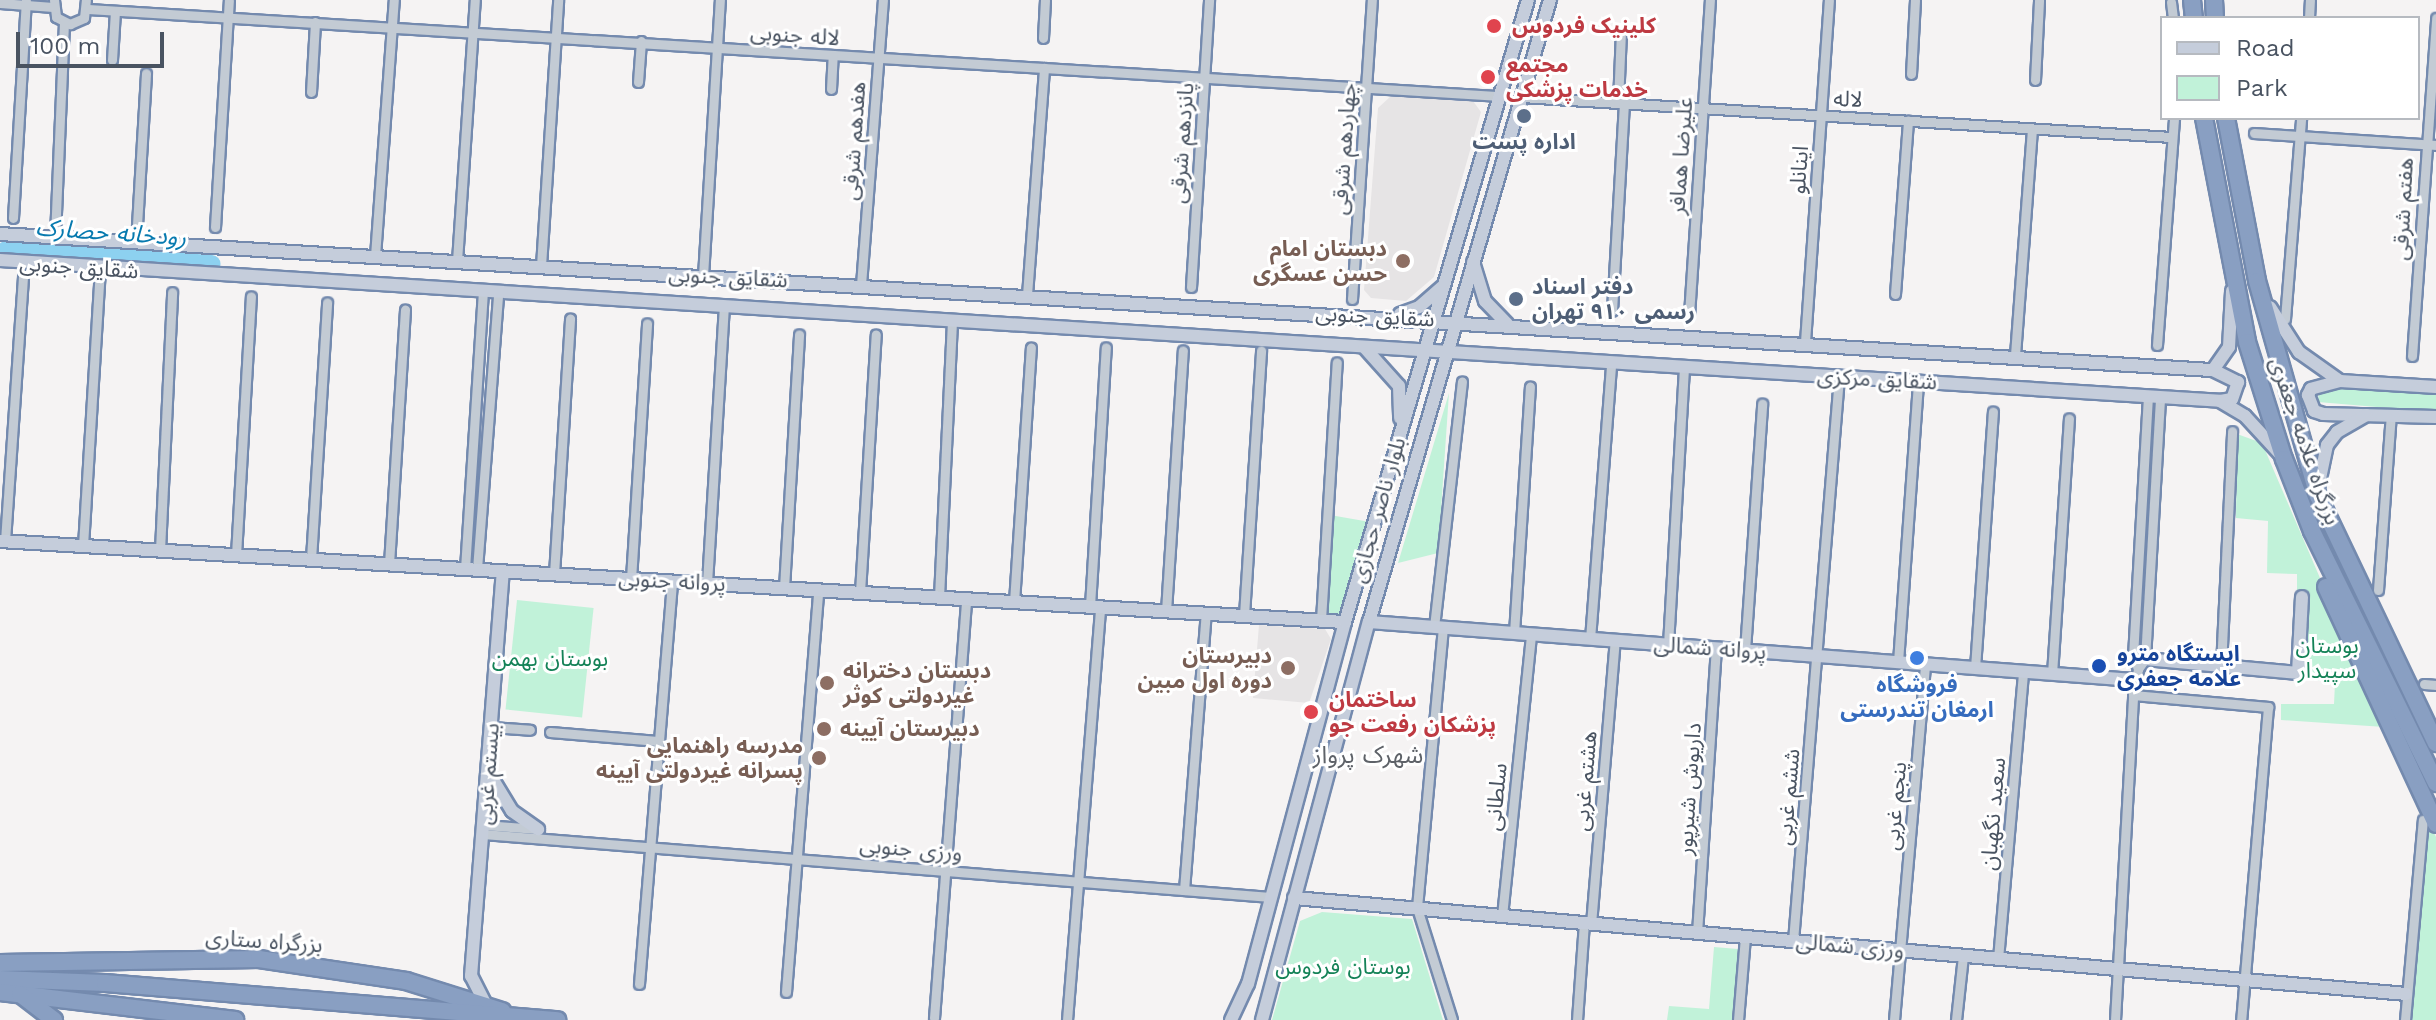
<!DOCTYPE html>
<html>
<head>
<meta charset="utf-8">
<style>
  body { margin:0 }
  #map { position:relative; width:2436px; height:1020px; overflow:hidden; background:#f5f3f3; font-family:"Work Sans","Noto Sans Arabic",sans-serif }
  div>[style] { position:absolute }
  [style*='--x'] { left:calc(var(--x)*1px); top:calc(var(--y)*1px); width:calc(var(--w)*1px); rotate:calc(var(--a)*1deg) }
  .education>* { inset:0; background:#e6e4e5 }
  .green>* { inset:0; background:#c1f2d9; transform-origin:0 0 }
  .river>* { height:18px; margin:-9px; padding:0 9px; transform-origin:9px; border-radius:9px; background:#8dd1f0 }
  .roads { filter:drop-shadow(2px 0 #748aae) drop-shadow(-2px 0 #748aae) drop-shadow(0 2px #748aae) drop-shadow(0 -2px #748aae) }
  .street>* { height:9px; margin:-4.5px; padding:0 4.5px; transform-origin:4.5px; border-radius:4.5px; background:#c3cbd4 }
  .secondary>* { height:12px; margin:-6px; padding:0 6px; transform-origin:6px; border-radius:6px; background:#c5cddb }
  .highway>* { height:16px; margin:-8px; padding:0 8px; transform-origin:8px; border-radius:8px; background:#899fc2 }
  .dots>* { width:22px; height:22px; translate:-50% -50%; box-sizing:border-box; border:4px solid #fff; border-radius:50% }
  span { translate:-50% -50%; white-space:nowrap; text-align:center; line-height:1.15; -webkit-text-stroke:6px #fff; paint-order:stroke }
  .health-label { font-size:22px; color:#be3a42; font-weight:700 }
  .left { translate:0 -50%; text-align:left }
  .street-label { font-size:22px; color:#495361 }
  .service-label { font-size:22px; color:#4e5e75; font-weight:700 }
  .education-label { font-size:22px; color:#785e54; font-weight:700 }
  .right { translate:-100% -50%; text-align:right }
  .park-label { font-size:22px; color:#148257 }
  .transit-label { font-size:22px; color:#164399; font-weight:700 }
  .shop-label { font-size:22px; color:#366cbe; font-weight:700 }
  .water-label { font-size:24px; color:#077aaf; font-style:italic }
  .neighbourhood-label { font-size:24px; color:#5e6268 }
  .legend { position:absolute; left:2160px; top:16px; width:260px; height:104px; box-sizing:border-box; background:#fff; border:2px solid #b6bac0; margin:0; padding:10px 14px; list-style:none; font-size:24px; color:#495361 }
  .legend li { display:flex; align-items:center; gap:16px; height:40px }
  .legend b { width:40px; border:2px solid #b6bac0 }
  .scale { position:absolute; left:16px; top:32px; width:148px; height:36px; box-sizing:border-box; border:4px solid #495361; border-top:0; padding-left:10px; font-size:24px; line-height:28px; white-space:nowrap; color:#495361; -webkit-text-stroke:6px #fff; paint-order:stroke }
</style>
</head>
<body>
<div id="map">
  <div class="education">
    <i style="clip-path:polygon(1391px 96px,1473px 101px,1481px 112px,1434px 277px,1406px 301px,1371px 298px,1364px 290px,1378px 108px)"></i>
    <i style="clip-path:polygon(1259px 625px,1325px 629px,1331px 639px,1309px 703px,1253px 698px)"></i>
  </div>
  <div class="green">
    <i style="clip-path:polygon(2333px 387px,2436px 392px,2436px 412px,2318px 402px,2319px 389px)"></i>
    <i style="clip-path:polygon(1449px 393px,1438px 553px,1398px 563px)"></i>
    <i style="clip-path:polygon(2237px 434px,2262px 443px,2384px 727px,2281px 720px,2281px 704px,2334px 704px,2335px 683px,2302px 678px,2306px 592px,2297px 590px,2297px 574px,2267px 573px,2268px 521px,2236px 518px)"></i>
    <i style="clip-path:polygon(1330px 515px,1370px 522px,1346px 616px,1323px 613px)"></i>
    <i style="left:517px;top:600px;width:77px;height:110px;rotate:6deg"></i>
    <i style="clip-path:polygon(2429px 822px,2436px 837px,2436px 1020px,2412px 1020px)"></i>
    <i style="clip-path:polygon(1322px 912px,1412px 919px,1443px 1020px,1272px 1020px,1300px 921px)"></i>
    <i style="clip-path:polygon(1714px 947px,1738px 949px,1732px 1020px,1667px 1020px,1669px 1006px,1709px 1009px)"></i>
  </div>
  <div class="river">
    <i style="--x:6;--y:250;--w:206;--a:3.9"></i>
  </div>
  <div class="roads">
    <div class="street">
      <i style="--x:54;--y:0;--w:17;--a:83"></i>
      <i style="--x:56;--y:17;--w:16;--a:27"></i>
      <i style="--x:70;--y:24;--w:15;--a:-23"></i>
      <i style="--x:84;--y:18;--w:18;--a:-84"></i>
      <i style="--x:2171;--y:2;--w:16;--a:83"></i>
      <i style="--x:0;--y:3;--w:53;--a:4.3"></i>
      <i style="--x:88;--y:9;--w:1415;--a:3.53"></i>
      <i style="--x:2309;--y:18;--w:18;--a:-87"></i>
      <i style="--x:1043;--y:38;--w:38;--a:-87"></i>
      <i style="--x:112;--y:60;--w:49;--a:-86.5"></i>
      <i style="--x:1911;--y:74;--w:74;--a:-86.9"></i>
      <i style="--x:2035;--y:80;--w:80;--a:-87.1"></i>
      <i style="--x:638;--y:82;--w:41;--a:-85.8"></i>
      <i style="--x:831;--y:89;--w:34;--a:-87"></i>
      <i style="--x:311;--y:92;--w:70;--a:-86.7"></i>
      <i style="--x:1521;--y:97;--w:652;--a:3.52"></i>
      <i style="--x:1618;--y:103;--w:71;--a:-87.6"></i>
      <i style="--x:2254;--y:133;--w:182;--a:3.8"></i>
      <i style="--x:13;--y:218;--w:218;--a:-86.6"></i>
      <i style="--x:215;--y:227;--w:227;--a:-86.5"></i>
      <i style="--x:55;--y:237;--w:214;--a:-87.6"></i>
      <i style="--x:136;--y:242;--w:169;--a:-86.6"></i>
      <i style="--x:375;--y:256;--w:257;--a:-85.8"></i>
      <i style="--x:457;--y:261;--w:262;--a:-86.1"></i>
      <i style="--x:541;--y:266;--w:267;--a:-86.3"></i>
      <i style="--x:703;--y:276;--w:277;--a:-86.5"></i>
      <i style="--x:861;--y:285;--w:286;--a:-85.6"></i>
      <i style="--x:1191;--y:287;--w:288;--a:-86.4"></i>
      <i style="--x:1895;--y:294;--w:174;--a:-85.7"></i>
      <i style="--x:1027;--y:295;--w:228;--a:-85.7"></i>
      <i style="--x:1352;--y:299;--w:300;--a:-86.2"></i>
      <i style="--x:1612;--y:311;--w:208;--a:-86.7"></i>
      <i style="--x:1689;--y:315;--w:316;--a:-86.2"></i>
      <i style="--x:2285;--y:319;--w:202;--a:-85.4"></i>
      <i style="--x:1805;--y:342;--w:343;--a:-86"></i>
      <i style="--x:2157;--y:345;--w:228;--a:-85.7"></i>
      <i style="--x:2015;--y:355;--w:226;--a:-85.7"></i>
      <i style="--x:2412;--y:356;--w:339;--a:-85.9"></i>
      <i style="--x:5;--y:541;--w:266;--a:-86.1"></i>
      <i style="--x:83;--y:546;--w:278;--a:-86.5"></i>
      <i style="--x:160;--y:550;--w:258;--a:-87.3"></i>
      <i style="--x:236;--y:555;--w:259;--a:-86.7"></i>
      <i style="--x:311;--y:559;--w:257;--a:-86.4"></i>
      <i style="--x:389;--y:564;--w:255;--a:-86.4"></i>
      <i style="--x:465;--y:569;--w:276;--a:-86.3"></i>
      <i style="--x:477;--y:569;--w:275;--a:-85.6"></i>
      <i style="--x:554;--y:574;--w:256;--a:-86.4"></i>
      <i style="--x:631;--y:579;--w:256;--a:-86.4"></i>
      <i style="--x:707;--y:583;--w:276;--a:-86.5"></i>
      <i style="--x:784;--y:588;--w:254;--a:-86.6"></i>
      <i style="--x:2378;--y:590;--w:175;--a:-85.8"></i>
      <i style="--x:860;--y:592;--w:258;--a:-86.5"></i>
      <i style="--x:939;--y:597;--w:275;--a:-87.3"></i>
      <i style="--x:1014;--y:602;--w:255;--a:-86.2"></i>
      <i style="--x:1090;--y:606;--w:259;--a:-86.5"></i>
      <i style="--x:1166;--y:611;--w:261;--a:-86.3"></i>
      <i style="--x:1244;--y:615;--w:265;--a:-86.3"></i>
      <i style="--x:1321;--y:620;--w:258;--a:-86.5"></i>
      <i style="--x:1434;--y:627;--w:247;--a:-83.5"></i>
      <i style="--x:1443;--y:627;--w:282;--a:95.3"></i>
      <i style="--x:1417;--y:908;--w:117;--a:72.6"></i>
      <i style="--x:1514;--y:633;--w:247;--a:-86.3"></i>
      <i style="--x:1590;--y:639;--w:277;--a:-85.6"></i>
      <i style="--x:1668;--y:645;--w:278;--a:-86.7"></i>
      <i style="--x:1745;--y:650;--w:247;--a:-86"></i>
      <i style="--x:1898;--y:662;--w:282;--a:-85.9"></i>
      <i style="--x:2221;--y:667;--w:236;--a:-87.3"></i>
      <i style="--x:1975;--y:668;--w:257;--a:-86"></i>
      <i style="--x:2138;--y:669;--w:14;--a:-111"></i>
      <i style="--x:2133;--y:656;--w:260;--a:-86.7"></i>
      <i style="--x:2052;--y:674;--w:256;--a:-86.2"></i>
      <i style="--x:2424;--y:684;--w:12;--a:5"></i>
      <i style="--x:2133;--y:695;--w:136;--a:5.1"></i>
      <i style="--x:2268;--y:707;--w:314;--a:94.9"></i>
      <i style="--x:491;--y:727;--w:39;--a:4"></i>
      <i style="--x:550;--y:732;--w:108;--a:4.8"></i>
      <i style="--x:484;--y:825;--w:53;--a:4.3"></i>
      <i style="--x:483;--y:834;--w:790;--a:4.58"></i>
      <i style="--x:1184;--y:890;--w:278;--a:-85.5"></i>
      <i style="--x:1502;--y:916;--w:283;--a:-84.1"></i>
      <i style="--x:1591;--y:924;--w:284;--a:-85.2"></i>
      <i style="--x:1697;--y:933;--w:286;--a:-86.2"></i>
      <i style="--x:1793;--y:941;--w:566;--a:-85.34"></i>
      <i style="--x:1998;--y:959;--w:288;--a:-85"></i>
      <i style="--x:639;--y:984;--w:404;--a:-85.3"></i>
      <i style="--x:786;--y:992;--w:403;--a:-85.4"></i>
      <i style="--x:934;--y:1018;--w:420;--a:-85.6"></i>
      <i style="--x:1067;--y:1020;--w:414;--a:-85.4"></i>
      <i style="--x:1577;--y:1020;--w:97;--a:-85.9"></i>
      <i style="--x:1738;--y:1020;--w:83;--a:-85.2"></i>
      <i style="--x:1894;--y:1020;--w:357;--a:-85"></i>
      <i style="--x:1956;--y:1020;--w:64;--a:-83.8"></i>
      <i style="--x:2115;--y:1020;--w:325;--a:-86.8"></i>
      <i style="--x:2133;--y:695;--w:26;--a:-79"></i>
      <i style="--x:2138;--y:669;--w:12;--a:-55"></i>
      <i style="--x:2145;--y:659;--w:262;--a:-86.7"></i>
      <i style="--x:2405;--y:1020;--w:201;--a:-84.9"></i>
    </div>
    <div class="secondary">
      <i style="--x:0;--y:234;--w:2217;--a:3.52"></i>
      <i style="--x:2213;--y:370;--w:28;--a:26"></i>
      <i style="--x:2238;--y:382;--w:18;--a:109"></i>
      <i style="--x:2232;--y:399;--w:12;--a:171"></i>
      <i style="--x:0;--y:260;--w:2224;--a:3.63"></i>
      <i style="--x:2220;--y:401;--w:29;--a:31"></i>
      <i style="--x:2245;--y:416;--w:52;--a:47.4"></i>
      <i style="--x:1473;--y:262;--w:41;--a:72.9"></i>
      <i style="--x:1485;--y:301;--w:32;--a:46"></i>
      <i style="--x:2270;--y:307;--w:54;--a:57.2"></i>
      <i style="--x:2299;--y:352;--w:50;--a:35.3"></i>
      <i style="--x:1400;--y:314;--w:20;--a:-20"></i>
      <i style="--x:1419;--y:307;--w:33;--a:-41"></i>
      <i style="--x:1364;--y:347;--w:52;--a:48.1"></i>
      <i style="--x:1399;--y:386;--w:32;--a:88"></i>
      <i style="--x:2213;--y:370;--w:28;--a:-55"></i>
      <i style="--x:2229;--y:347;--w:56;--a:-86.9"></i>
      <i style="--x:2436;--y:387;--w:96;--a:-176.4"></i>
      <i style="--x:2340;--y:381;--w:30;--a:165"></i>
      <i style="--x:2311;--y:389;--w:7;--a:117"></i>
      <i style="--x:2308;--y:395;--w:17;--a:69"></i>
      <i style="--x:2314;--y:411;--w:9;--a:18"></i>
      <i style="--x:2323;--y:414;--w:113;--a:1.5"></i>
      <i style="--x:2318;--y:488;--w:44;--a:-78.2"></i>
      <i style="--x:2327;--y:445;--w:16;--a:-52"></i>
      <i style="--x:2337;--y:432;--w:34;--a:-30"></i>
      <i style="--x:0;--y:541;--w:1347;--a:3.45"></i>
      <i style="--x:1369;--y:622;--w:767;--a:4.34"></i>
      <i style="--x:2145;--y:659;--w:154;--a:5.2"></i>
      <i style="--x:2298;--y:673;--w:76;--a:-87"></i>
      <i style="--x:489;--y:773;--w:44;--a:58.8"></i>
      <i style="--x:512;--y:811;--w:32;--a:35"></i>
      <i style="--x:1294;--y:898;--w:1116;--a:4.93"></i>
      <i style="--x:486;--y:1005;--w:33;--a:-117"></i>
      <i style="--x:471;--y:976;--w:406;--a:-85.5"></i>
      <i style="--x:1231;--y:1020;--w:40;--a:-65"></i>
      <i style="--x:1248;--y:984;--w:375;--a:-75"></i>
      <i style="--x:1345;--y:622;--w:648;--a:-73.61"></i>
      <i style="--x:1262;--y:1020;--w:412;--a:-75"></i>
      <i style="--x:1369;--y:622;--w:648;--a:-73.78"></i>
    </div>
    <div class="highway">
      <i style="--x:2192;--y:0;--w:18;--a:84"></i>
      <i style="--x:2214;--y:0;--w:18;--a:87"></i>
      <i style="--x:2204;--y:118;--w:228;--a:79.1"></i>
      <i style="--x:2247;--y:342;--w:123;--a:72.5"></i>
      <i style="--x:2284;--y:459;--w:77;--a:68.7"></i>
      <i style="--x:2312;--y:531;--w:281;--a:63.8"></i>
      <i style="--x:2226;--y:118;--w:166;--a:79.2"></i>
      <i style="--x:2257;--y:281;--w:223;--a:74.2"></i>
      <i style="--x:2318;--y:496;--w:274;--a:64.5"></i>
      <i style="--x:2326;--y:587;--w:261;--a:65.1"></i>
      <i style="--x:0;--y:963;--w:259;--a:-0.9"></i>
      <i style="--x:259;--y:959;--w:149;--a:8.5"></i>
      <i style="--x:406;--y:981;--w:101;--a:17.4"></i>
      <i style="--x:0;--y:979;--w:105;--a:2.2"></i>
      <i style="--x:105;--y:983;--w:454;--a:4.7"></i>
      <i style="--x:0;--y:992;--w:237;--a:6.8"></i>
      <i style="--x:20;--y:994;--w:43;--a:37.4"></i>
    </div>
  </div>
  <div class="dots">
    <i style="left:1494px;top:26px;background:#e0444e"></i>
    <i style="left:1488px;top:77px;background:#e0444e"></i>
    <i style="left:1524px;top:116px;background:#5c6f8a"></i>
    <i style="left:1403px;top:261px;background:#8d6e63"></i>
    <i style="left:1516px;top:299px;background:#5c6f8a"></i>
    <i style="left:1917px;top:658px;background:#3f7fe0"></i>
    <i style="left:2099px;top:666px;background:#1a4fb4"></i>
    <i style="left:1288px;top:668px;background:#8d6e63"></i>
    <i style="left:827px;top:683px;background:#8d6e63"></i>
    <i style="left:1311px;top:712px;background:#e0444e"></i>
    <i style="left:824px;top:729px;background:#8d6e63"></i>
    <i style="left:819px;top:758px;background:#8d6e63"></i>
  </div>
  <div class="health-label">
    <span class="left" style="left:1512px;top:26px">کلینیک فردوس</span>
    <span class="left" style="left:1506px;top:77px">مجتمع<br>خدمات پزشکی</span>
    <span class="left" style="left:1329px;top:712px">ساختمان<br>پزشكان رفعت جو</span>
  </div>
  <div class="street-label">
    <span style="left:795px;top:35px;rotate:4deg">لاله جنوبی</span>
    <span style="left:1848px;top:99px;rotate:3deg">لاله</span>
    <span style="left:854px;top:141px;rotate:-86deg">هفدهم شرقی</span>
    <span style="left:1182px;top:143px;rotate:-86deg">پانزدهم شرقی</span>
    <span style="left:1344px;top:149px;rotate:-86deg">چهاردهم شرقی</span>
    <span style="left:1681px;top:156px;rotate:-86deg">علیرضا همافر</span>
    <span style="left:1799px;top:170px;rotate:-86deg">اینانلو</span>
    <span style="left:2403px;top:209px;rotate:-87deg">هفتم شرقی</span>
    <span style="left:79px;top:267px;rotate:4deg">شقایق جنوبی</span>
    <span style="left:728px;top:277px;rotate:3deg">شقایق جنوبی</span>
    <span style="left:1375px;top:316px;rotate:3deg">شقایق جنوبی</span>
    <span style="left:1877px;top:379px;rotate:3deg">شقایق مرکزی</span>
    <span style="left:2305px;top:441px;rotate:71deg">بزرگراه علامه جعفری</span>
    <span style="left:1378px;top:510px;rotate:-74deg">بلوار ناصر حجازی</span>
    <span style="left:672px;top:581px;rotate:3deg">پروانه جنوبی</span>
    <span style="left:1710px;top:648px;rotate:4deg">پروانه شمالی</span>
    <span style="left:488px;top:774px;rotate:-86deg">بیستم غربی</span>
    <span style="left:1585px;top:781px;rotate:-85deg">هشتم غربی</span>
    <span style="left:1689px;top:789px;rotate:-86deg">داریوش شیرپور</span>
    <span style="left:1496px;top:797px;rotate:-84deg">سلطانی</span>
    <span style="left:1788px;top:797px;rotate:-85deg">ششم غربی</span>
    <span style="left:1895px;top:806px;rotate:-85deg">پنجم غربی</span>
    <span style="left:1993px;top:814px;rotate:-85deg">سعید نگهبان</span>
    <span style="left:911px;top:849px;rotate:5deg">ورزی جنوبی</span>
    <span style="left:264px;top:941px;rotate:4deg">بزرگراه ستاری</span>
    <span style="left:1850px;top:946px;rotate:5deg">ورزی شمالی</span>
  </div>
  <div class="service-label">
    <span style="left:1524px;top:142px">اداره پست</span>
    <span class="left" style="left:1532px;top:299px">دفتر اسناد<br>رسمی ۹۱۰ تهران</span>
  </div>
  <div class="education-label">
    <span class="right" style="left:1387px;top:261px">دبستان امام<br>حسن عسگری</span>
    <span class="right" style="left:1272px;top:668px">دبیرستان<br>دوره اول مبین</span>
    <span class="left" style="left:843px;top:683px">دبستان دخترانه<br>غیردولتی کوثر</span>
    <span class="left" style="left:840px;top:729px">دبیرستان آیینه</span>
    <span class="right" style="left:803px;top:758px">مدرسه راهنمایی<br>پسرانه غیردولتی آیینه</span>
  </div>
  <div class="park-label">
    <span style="left:2327px;top:658px">بوستان<br>سپیدار</span>
    <span style="left:550px;top:659px">بوستان بهمن</span>
    <span style="left:1343px;top:967px">بوستان فردوس</span>
  </div>
  <div class="transit-label">
    <span class="left" style="left:2117px;top:666px">ایستگاه مترو<br>علامه جعفری</span>
  </div>
  <div class="shop-label">
    <span style="left:1917px;top:697px">فروشگاه<br>ارمغان تندرستی</span>
  </div>
  <div class="water-label">
    <span style="left:111px;top:233px;rotate:4deg">رودخانه حصارک</span>
  </div>
  <div class="neighbourhood-label">
    <span style="left:1368px;top:756px">شهرک پرواز</span>
  </div>
  <ul class="legend">
  <li><b style="height:10px;background:#c5cddb"></b>Road</li>
  <li><b style="height:22px;background:#c1f2d9"></b>Park</li>
  </ul>
  <div class="scale">100 m</div>
</div>
</body>
</html>
